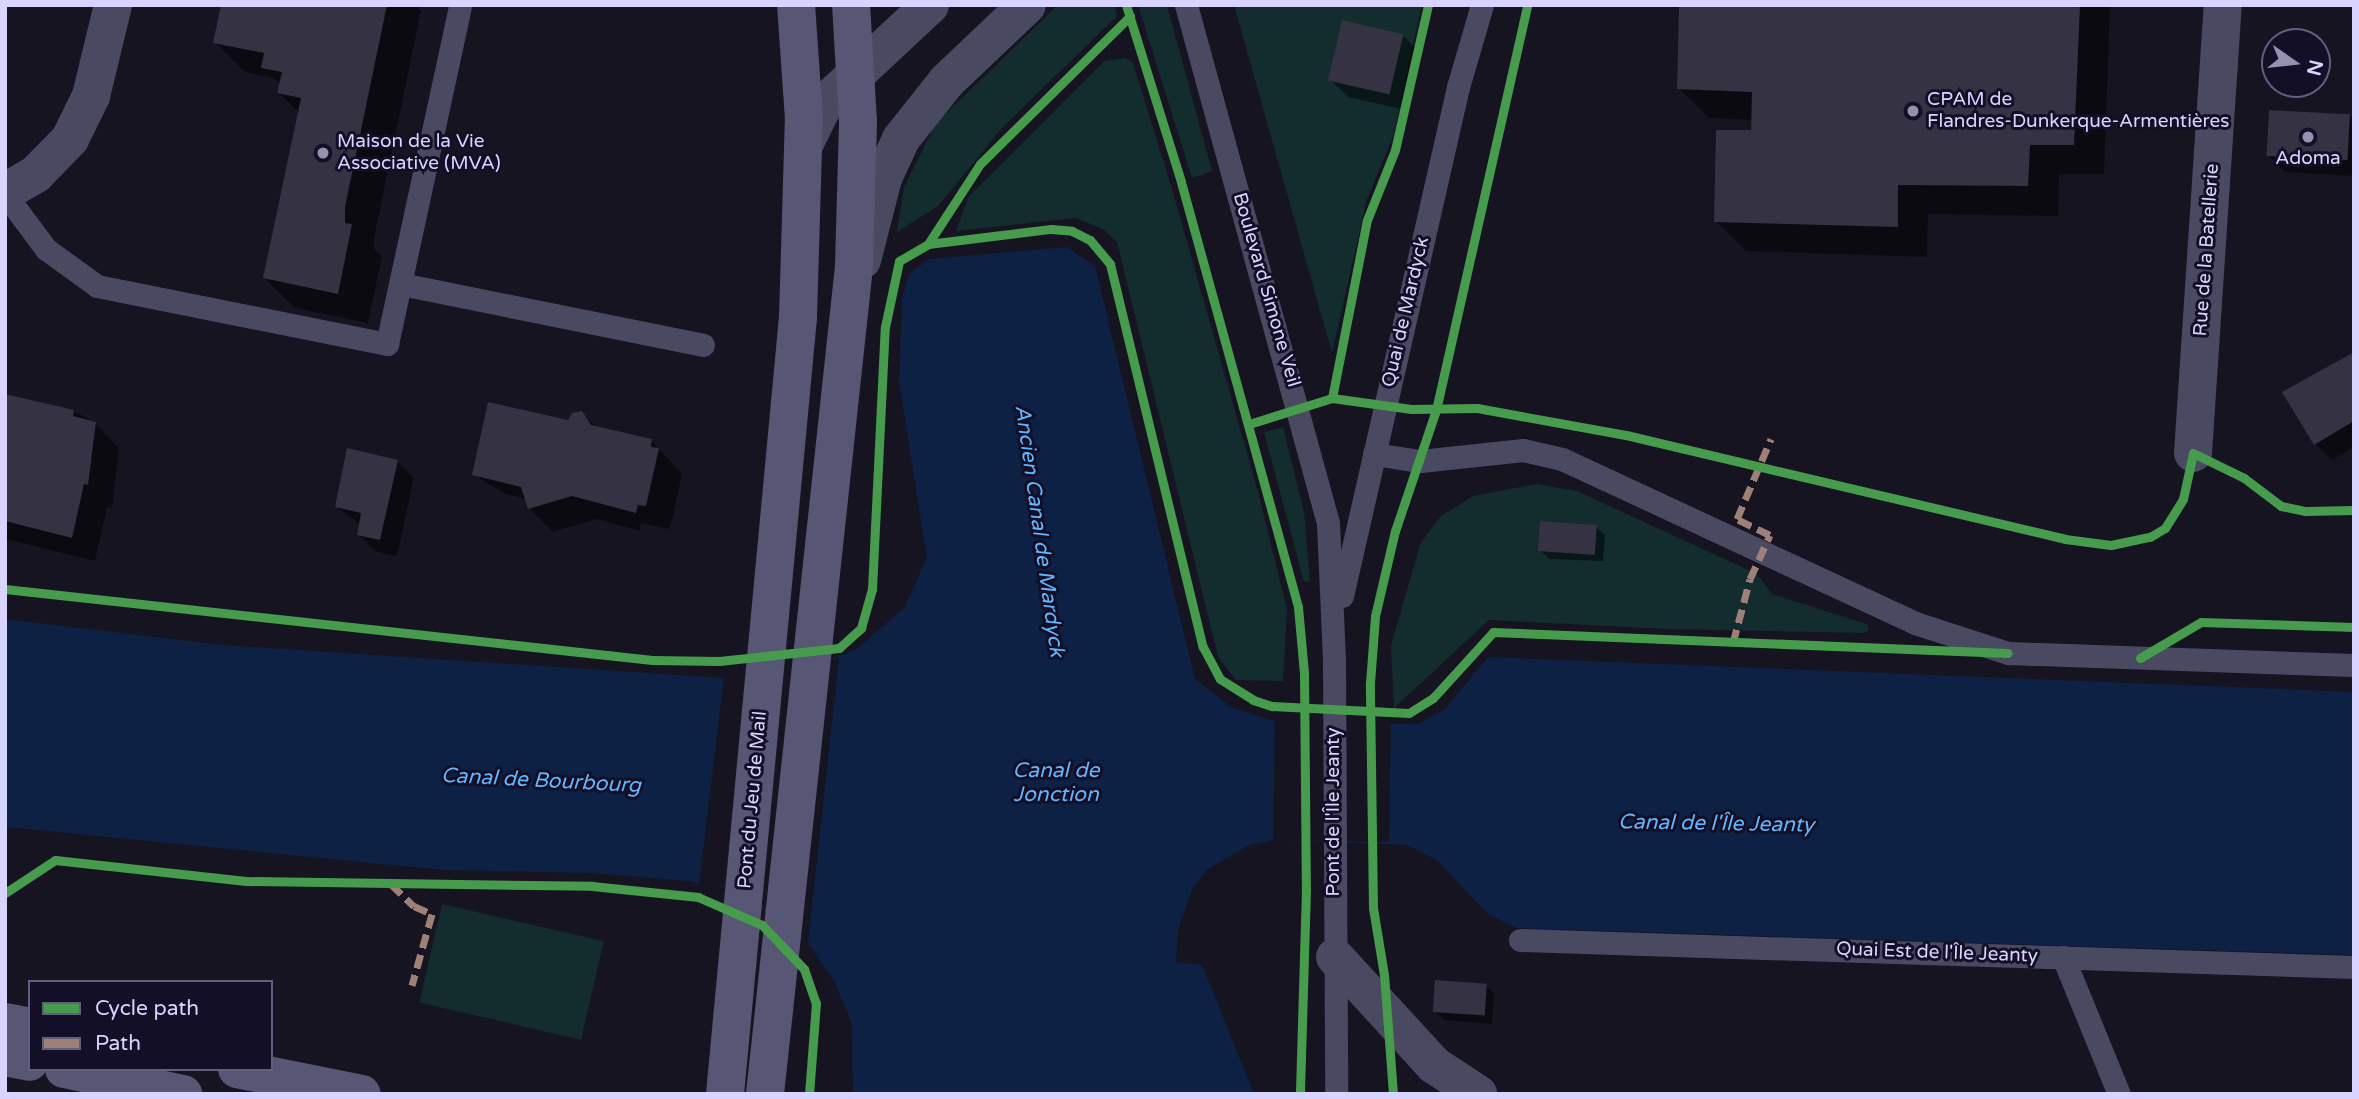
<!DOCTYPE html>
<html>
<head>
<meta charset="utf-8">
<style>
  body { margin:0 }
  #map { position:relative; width:2359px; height:1099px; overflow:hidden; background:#161421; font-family:"Varela Round",sans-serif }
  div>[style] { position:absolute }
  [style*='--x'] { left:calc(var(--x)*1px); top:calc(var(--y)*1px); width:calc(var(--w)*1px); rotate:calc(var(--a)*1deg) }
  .green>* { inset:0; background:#132c2d; transform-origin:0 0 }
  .water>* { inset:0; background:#0d2144 }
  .pier>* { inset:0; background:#161421; transform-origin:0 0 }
  .shadow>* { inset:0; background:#0007 }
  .building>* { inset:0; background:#343243; transform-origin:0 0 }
  .service>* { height:23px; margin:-11.5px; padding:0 11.5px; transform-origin:11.5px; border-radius:11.5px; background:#4a4962 }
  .minor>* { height:38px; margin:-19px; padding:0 19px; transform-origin:19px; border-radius:19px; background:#4a4962 }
  .tertiary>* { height:38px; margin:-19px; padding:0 19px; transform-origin:19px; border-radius:19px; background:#4a4962 }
  .secondary>* { height:38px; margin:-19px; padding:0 19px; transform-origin:19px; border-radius:19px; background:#575674 }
  .quiet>* { height:7px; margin-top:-3.5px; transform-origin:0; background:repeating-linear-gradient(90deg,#9e8076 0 14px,transparent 0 21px) }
  .cycleway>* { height:9px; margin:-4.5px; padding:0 4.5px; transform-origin:4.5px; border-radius:4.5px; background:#469c4c }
  .dots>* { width:19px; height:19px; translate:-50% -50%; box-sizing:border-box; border:4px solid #130f26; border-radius:50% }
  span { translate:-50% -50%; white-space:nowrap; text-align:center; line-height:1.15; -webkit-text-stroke:6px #130f26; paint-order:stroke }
  .poi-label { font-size:19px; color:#d9d4ff }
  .left { translate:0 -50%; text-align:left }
  .street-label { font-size:19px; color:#d9d4ff }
  .water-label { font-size:21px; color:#62b6ff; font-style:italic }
  .frame { position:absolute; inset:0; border:7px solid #d9d4ff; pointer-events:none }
  .legend { position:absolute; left:28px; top:980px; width:245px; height:91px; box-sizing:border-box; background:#130f26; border:2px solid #625e7d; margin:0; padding:9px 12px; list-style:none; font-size:21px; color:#d9d4ff }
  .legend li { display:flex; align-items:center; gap:14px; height:35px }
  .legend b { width:35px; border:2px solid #625e7d }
  .north { position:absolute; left:2261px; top:28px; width:70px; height:70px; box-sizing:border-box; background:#130f26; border:2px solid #625e7d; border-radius:50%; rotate:104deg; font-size:19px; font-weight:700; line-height:28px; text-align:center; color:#d9d4ff }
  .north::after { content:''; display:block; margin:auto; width:24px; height:32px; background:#9591b1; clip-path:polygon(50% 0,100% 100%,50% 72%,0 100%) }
</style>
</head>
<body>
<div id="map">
  <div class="green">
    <i style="clip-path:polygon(1058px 5px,1114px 5px,1117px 16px,1003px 127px,938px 206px,897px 232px,904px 187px,936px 123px)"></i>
    <i style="clip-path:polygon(1138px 5px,1167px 5px,1212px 171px,1192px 178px)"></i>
    <i style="clip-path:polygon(1234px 5px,1422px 5px,1393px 137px,1367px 199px,1332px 353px)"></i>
    <i style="clip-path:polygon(1126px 58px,1133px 63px,1172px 189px,1258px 492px,1287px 609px,1283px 681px,1236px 680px,1218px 657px,1117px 242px,1105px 230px,1076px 218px,956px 231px,969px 196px,1104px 61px)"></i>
    <i style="clip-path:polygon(1283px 427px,1304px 512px,1310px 581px,1304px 582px,1264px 432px)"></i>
    <i style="clip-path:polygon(1536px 484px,1577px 491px,1757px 574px,1772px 594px,1867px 624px,1869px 630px,1863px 633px,1667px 629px,1489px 620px,1394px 708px,1391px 645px,1421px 542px,1441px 516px,1473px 496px)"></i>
    <i style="left:442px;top:904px;width:166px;height:101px;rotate:13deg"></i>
  </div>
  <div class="water">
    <i style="clip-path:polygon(1067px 247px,1095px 266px,1195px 679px,1232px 708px,1275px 721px,1418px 724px,1445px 709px,1488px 657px,2354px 692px,2354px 955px,1516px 928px,1488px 914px,1438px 861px,1408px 845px,1274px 840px,1249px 845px,1208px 869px,1193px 887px,1178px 930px,1176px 962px,1202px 965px,1254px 1094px,853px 1094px,852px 1024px,834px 981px,808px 943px,781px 918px,722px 890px,688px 881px,591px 873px,444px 870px,5px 827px,5px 619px,222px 645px,740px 679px,796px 672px,855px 650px,904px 608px,927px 558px,899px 382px,902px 299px,909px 274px,929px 259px)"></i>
  </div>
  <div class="pier">
    <i style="clip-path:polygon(839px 658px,808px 943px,759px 904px,699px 884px,724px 677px,796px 672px)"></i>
    <i style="left:1275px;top:721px;width:116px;height:119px;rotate:1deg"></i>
  </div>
  <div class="shadow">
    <i style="clip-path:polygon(223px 5px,416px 5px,421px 11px,374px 238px,374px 249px,382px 256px,368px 323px,295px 308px,265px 278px,299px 113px,279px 93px,281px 85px,273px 78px,245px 72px,215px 42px)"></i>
    <i style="clip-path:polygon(1681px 5px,2110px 5px,2104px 174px,2059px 174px,2058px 216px,1928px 214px,1927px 257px,1746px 251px,1716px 221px,1753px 132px,1753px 120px,1709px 118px,1679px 88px)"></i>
    <i style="clip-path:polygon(1402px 35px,1419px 52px,1406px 110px,1348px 97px,1331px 80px)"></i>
    <i style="clip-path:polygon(2349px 115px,2354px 120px,2354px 176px,2285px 172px,2269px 156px)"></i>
    <i style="clip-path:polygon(2354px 354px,2354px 447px,2332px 460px,2315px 444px)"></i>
    <i style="clip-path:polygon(5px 403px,74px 411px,95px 423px,119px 448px,112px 508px,107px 507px,95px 561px,5px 539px)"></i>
    <i style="clip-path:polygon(581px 413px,597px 428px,651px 440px,682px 474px,670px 529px,641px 523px,640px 531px,597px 519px,553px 532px,529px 508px,528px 499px,505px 494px,474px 475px)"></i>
    <i style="clip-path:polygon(397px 461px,414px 478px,397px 556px,376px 552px,359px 535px,361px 525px,337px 507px)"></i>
    <i style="clip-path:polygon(1596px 527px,1605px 535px,1603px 561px,1549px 559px,1541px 551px)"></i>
    <i style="clip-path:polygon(1486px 986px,1494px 994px,1492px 1024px,1444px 1020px,1436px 1012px)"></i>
  </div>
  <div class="building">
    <i style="clip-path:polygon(221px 5px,387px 5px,345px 207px,345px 223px,352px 224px,338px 294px,263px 278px,301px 98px,277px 93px,282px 72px,261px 68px,264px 53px,213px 43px)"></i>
    <i style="clip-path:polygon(1679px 5px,2080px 5px,2074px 145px,2030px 145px,2028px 186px,1898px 185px,1898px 227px,1714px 222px,1716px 130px,1751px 130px,1752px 92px,1677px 89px)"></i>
    <i style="left:1342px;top:20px;width:63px;height:62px;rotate:13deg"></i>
    <i style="left:2269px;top:110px;width:81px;height:46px;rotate:3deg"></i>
    <i style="clip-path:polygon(2354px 352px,2354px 421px,2314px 445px,2282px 392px)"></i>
    <i style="clip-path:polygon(5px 394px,74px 410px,73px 416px,96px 422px,88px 485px,84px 484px,72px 538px,5px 521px)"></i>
    <i style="clip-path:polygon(488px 402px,568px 420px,572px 413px,582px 411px,591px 425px,652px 439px,651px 447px,659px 448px,646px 506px,638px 505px,636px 513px,572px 496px,528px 509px,521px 487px,472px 475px)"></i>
    <i style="clip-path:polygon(347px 448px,398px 460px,380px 540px,357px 535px,361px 513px,335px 507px)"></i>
    <i style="left:1540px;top:521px;width:57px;height:30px;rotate:4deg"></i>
    <i style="left:1435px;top:980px;width:52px;height:32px;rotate:4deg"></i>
  </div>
  <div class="service">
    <i style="--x:1186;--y:5;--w:537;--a:74.67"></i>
    <i style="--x:1328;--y:523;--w:139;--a:87.5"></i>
    <i style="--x:1334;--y:662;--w:432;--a:89.7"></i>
    <i style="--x:5;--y:194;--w:69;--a:53.3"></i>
    <i style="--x:46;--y:249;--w:63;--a:36"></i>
    <i style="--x:97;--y:286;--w:296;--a:11.3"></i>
    <i style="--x:387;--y:344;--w:347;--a:-77.8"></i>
    <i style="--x:401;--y:284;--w:308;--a:11.4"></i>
    <i style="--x:1374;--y:454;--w:47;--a:8.7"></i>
    <i style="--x:1420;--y:461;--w:104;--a:-6.1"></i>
    <i style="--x:1523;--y:450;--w:40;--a:13"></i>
    <i style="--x:1562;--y:459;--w:389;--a:24.9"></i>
    <i style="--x:1915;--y:623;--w:98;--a:17.9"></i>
    <i style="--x:2008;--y:653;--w:346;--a:2"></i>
    <i style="--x:1342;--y:596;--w:522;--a:-77.16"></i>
    <i style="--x:1458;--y:87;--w:85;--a:-73.7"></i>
    <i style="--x:1520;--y:940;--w:834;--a:1.85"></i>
    <i style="--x:2063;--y:957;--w:148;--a:67.8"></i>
  </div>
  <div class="minor">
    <i style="--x:5;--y:192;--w:36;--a:-30"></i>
    <i style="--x:36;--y:174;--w:49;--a:-45.8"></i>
    <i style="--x:70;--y:139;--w:48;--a:-64"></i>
    <i style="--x:91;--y:96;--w:94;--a:-76.4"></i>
    <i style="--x:2193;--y:453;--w:449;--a:-86.2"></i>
    <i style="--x:1335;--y:957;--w:147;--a:47.5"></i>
    <i style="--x:1434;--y:1065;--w:53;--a:33.4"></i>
  </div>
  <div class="tertiary">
    <i style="--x:804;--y:145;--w:46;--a:-64"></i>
    <i style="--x:824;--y:104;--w:145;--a:-43"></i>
    <i style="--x:862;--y:260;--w:85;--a:-75.6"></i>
    <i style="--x:883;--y:178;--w:43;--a:-65.2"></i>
    <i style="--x:901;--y:139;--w:74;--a:-51.6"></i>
    <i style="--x:947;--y:81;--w:110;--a:-43.5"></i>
  </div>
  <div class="secondary">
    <i style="--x:5;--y:1022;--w:25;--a:11"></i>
    <i style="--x:5;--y:1057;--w:25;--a:11"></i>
    <i style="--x:64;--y:1069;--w:122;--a:11.9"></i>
    <i style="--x:237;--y:1069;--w:127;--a:11.3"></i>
    <i style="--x:725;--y:1094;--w:780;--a:-84.63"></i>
    <i style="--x:798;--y:317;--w:198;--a:-88.3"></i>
    <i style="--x:804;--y:119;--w:114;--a:-94"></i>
    <i style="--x:765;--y:1094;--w:833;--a:-83.86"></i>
    <i style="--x:854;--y:266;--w:144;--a:-88.4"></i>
    <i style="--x:858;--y:122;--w:117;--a:-93.4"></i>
  </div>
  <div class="quiet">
    <i style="--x:1733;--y:643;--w:66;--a:-75.1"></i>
    <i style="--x:1750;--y:579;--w:48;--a:-65.6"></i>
    <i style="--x:1770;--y:535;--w:37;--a:-154"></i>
    <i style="--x:1737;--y:519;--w:87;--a:-67"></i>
    <i style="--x:391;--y:884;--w:32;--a:44"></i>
    <i style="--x:414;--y:906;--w:20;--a:24"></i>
    <i style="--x:432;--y:914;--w:74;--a:105.7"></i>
  </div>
  <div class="cycleway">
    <i style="--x:1126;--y:5;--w:185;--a:72.7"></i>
    <i style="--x:1181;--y:182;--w:441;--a:74.6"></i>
    <i style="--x:1298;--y:607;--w:66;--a:84.8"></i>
    <i style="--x:1304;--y:673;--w:216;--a:89.5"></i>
    <i style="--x:1306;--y:889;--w:205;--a:91.7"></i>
    <i style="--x:928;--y:244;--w:95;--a:-57"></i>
    <i style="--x:980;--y:164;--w:211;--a:-44.6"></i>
    <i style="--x:1332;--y:398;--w:181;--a:-78.9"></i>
    <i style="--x:1367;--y:220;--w:75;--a:-68.2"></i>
    <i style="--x:1395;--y:150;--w:149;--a:-77.2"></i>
    <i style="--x:1249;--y:424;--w:87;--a:-17.4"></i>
    <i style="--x:1332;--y:398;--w:80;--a:7.9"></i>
    <i style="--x:1411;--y:409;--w:66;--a:-0.9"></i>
    <i style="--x:1477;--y:408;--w:151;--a:10.3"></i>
    <i style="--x:1626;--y:435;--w:451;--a:13.3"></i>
    <i style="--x:2065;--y:539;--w:46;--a:7.4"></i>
    <i style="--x:2111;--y:545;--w:40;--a:-12"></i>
    <i style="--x:2150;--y:537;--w:17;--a:-31"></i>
    <i style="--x:2165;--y:528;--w:34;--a:-58"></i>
    <i style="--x:2183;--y:499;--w:47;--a:-77.7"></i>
    <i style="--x:2193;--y:453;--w:57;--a:26.1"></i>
    <i style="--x:2244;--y:478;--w:46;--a:37.1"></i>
    <i style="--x:2281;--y:506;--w:25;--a:12"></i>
    <i style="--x:2305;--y:511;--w:49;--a:-1.2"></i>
    <i style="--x:5;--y:589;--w:651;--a:6.26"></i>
    <i style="--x:652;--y:660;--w:67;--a:0.9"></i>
    <i style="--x:719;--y:661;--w:121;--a:-6.2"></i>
    <i style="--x:839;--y:648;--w:30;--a:-42"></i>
    <i style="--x:861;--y:628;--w:41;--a:-74.2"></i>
    <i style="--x:872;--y:589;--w:262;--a:-87.2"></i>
    <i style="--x:885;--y:327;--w:67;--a:-78"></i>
    <i style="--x:899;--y:261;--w:34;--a:-30"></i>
    <i style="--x:928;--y:244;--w:124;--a:-7"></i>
    <i style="--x:1051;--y:229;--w:21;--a:5"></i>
    <i style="--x:1072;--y:231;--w:20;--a:27"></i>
    <i style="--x:1090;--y:240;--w:31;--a:50"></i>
    <i style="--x:1110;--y:264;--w:394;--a:76.4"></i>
    <i style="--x:1203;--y:647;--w:36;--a:62"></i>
    <i style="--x:1220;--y:679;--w:39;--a:32"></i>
    <i style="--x:1253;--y:700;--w:20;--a:18"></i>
    <i style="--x:1272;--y:706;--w:137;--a:2.9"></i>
    <i style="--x:1409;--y:713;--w:28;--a:-32"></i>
    <i style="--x:1433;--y:698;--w:89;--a:-47.7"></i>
    <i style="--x:1493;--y:632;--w:515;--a:2.34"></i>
    <i style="--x:2140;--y:658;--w:71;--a:-30.5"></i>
    <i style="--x:2201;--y:622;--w:153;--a:1.9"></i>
    <i style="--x:5;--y:893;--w:60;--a:-33.4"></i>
    <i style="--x:55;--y:860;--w:192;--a:6.3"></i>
    <i style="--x:246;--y:881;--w:346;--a:0.8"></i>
    <i style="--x:592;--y:886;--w:107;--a:5.9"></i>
    <i style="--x:698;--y:897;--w:70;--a:23.6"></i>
    <i style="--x:762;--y:925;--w:61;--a:46.3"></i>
    <i style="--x:804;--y:969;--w:36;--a:71"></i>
    <i style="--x:816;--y:1003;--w:91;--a:94.4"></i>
    <i style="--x:1393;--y:1094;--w:119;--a:-94.3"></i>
    <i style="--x:1384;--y:975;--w:68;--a:-99.3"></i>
    <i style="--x:1373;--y:908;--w:225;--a:-90.8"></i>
    <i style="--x:1370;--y:683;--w:67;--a:-85.7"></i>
    <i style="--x:1375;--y:616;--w:87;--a:-76.8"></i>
    <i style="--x:1395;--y:531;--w:128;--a:-71.3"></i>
    <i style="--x:1436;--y:410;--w:415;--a:-77.3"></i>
  </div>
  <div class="dots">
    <i style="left:1913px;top:111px;background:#9591b1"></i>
    <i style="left:2308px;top:137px;background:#9591b1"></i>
    <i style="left:323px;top:153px;background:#9591b1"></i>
  </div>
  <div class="poi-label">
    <span class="left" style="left:1927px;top:111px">CPAM de<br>Flandres-Dunkerque-Armentières</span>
    <span class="left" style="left:337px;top:153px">Maison de la Vie<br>Associative (MVA)</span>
    <span style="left:2308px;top:159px">Adoma</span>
  </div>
  <div class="street-label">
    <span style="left:2207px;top:250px;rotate:-86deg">Rue de la Batellerie</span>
    <span style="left:1266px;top:290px;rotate:74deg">Boulevard Simone Veil</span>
    <span style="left:1406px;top:312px;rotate:-77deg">Quai de Mardyck</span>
    <span style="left:753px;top:800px;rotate:-85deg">Pont du Jeu de Mail</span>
    <span style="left:1334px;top:812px;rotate:-90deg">Pont de l'Île Jeanty</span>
    <span style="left:1937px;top:953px;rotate:2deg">Quai Est de l'Île Jeanty</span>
  </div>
  <div class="water-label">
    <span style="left:1039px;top:531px;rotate:82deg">Ancien Canal de Mardyck</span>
    <span style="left:1056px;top:783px">Canal de<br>Jonction</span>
    <span style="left:541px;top:781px;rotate:3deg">Canal de Bourbourg</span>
    <span style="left:1716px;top:824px;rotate:1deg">Canal de l'Île Jeanty</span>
  </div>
  <div class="frame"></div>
  <ul class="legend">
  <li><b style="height:9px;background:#469c4c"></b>Cycle path</li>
  <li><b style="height:9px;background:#9e8076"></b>Path</li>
  </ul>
  <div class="north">N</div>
</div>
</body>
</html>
